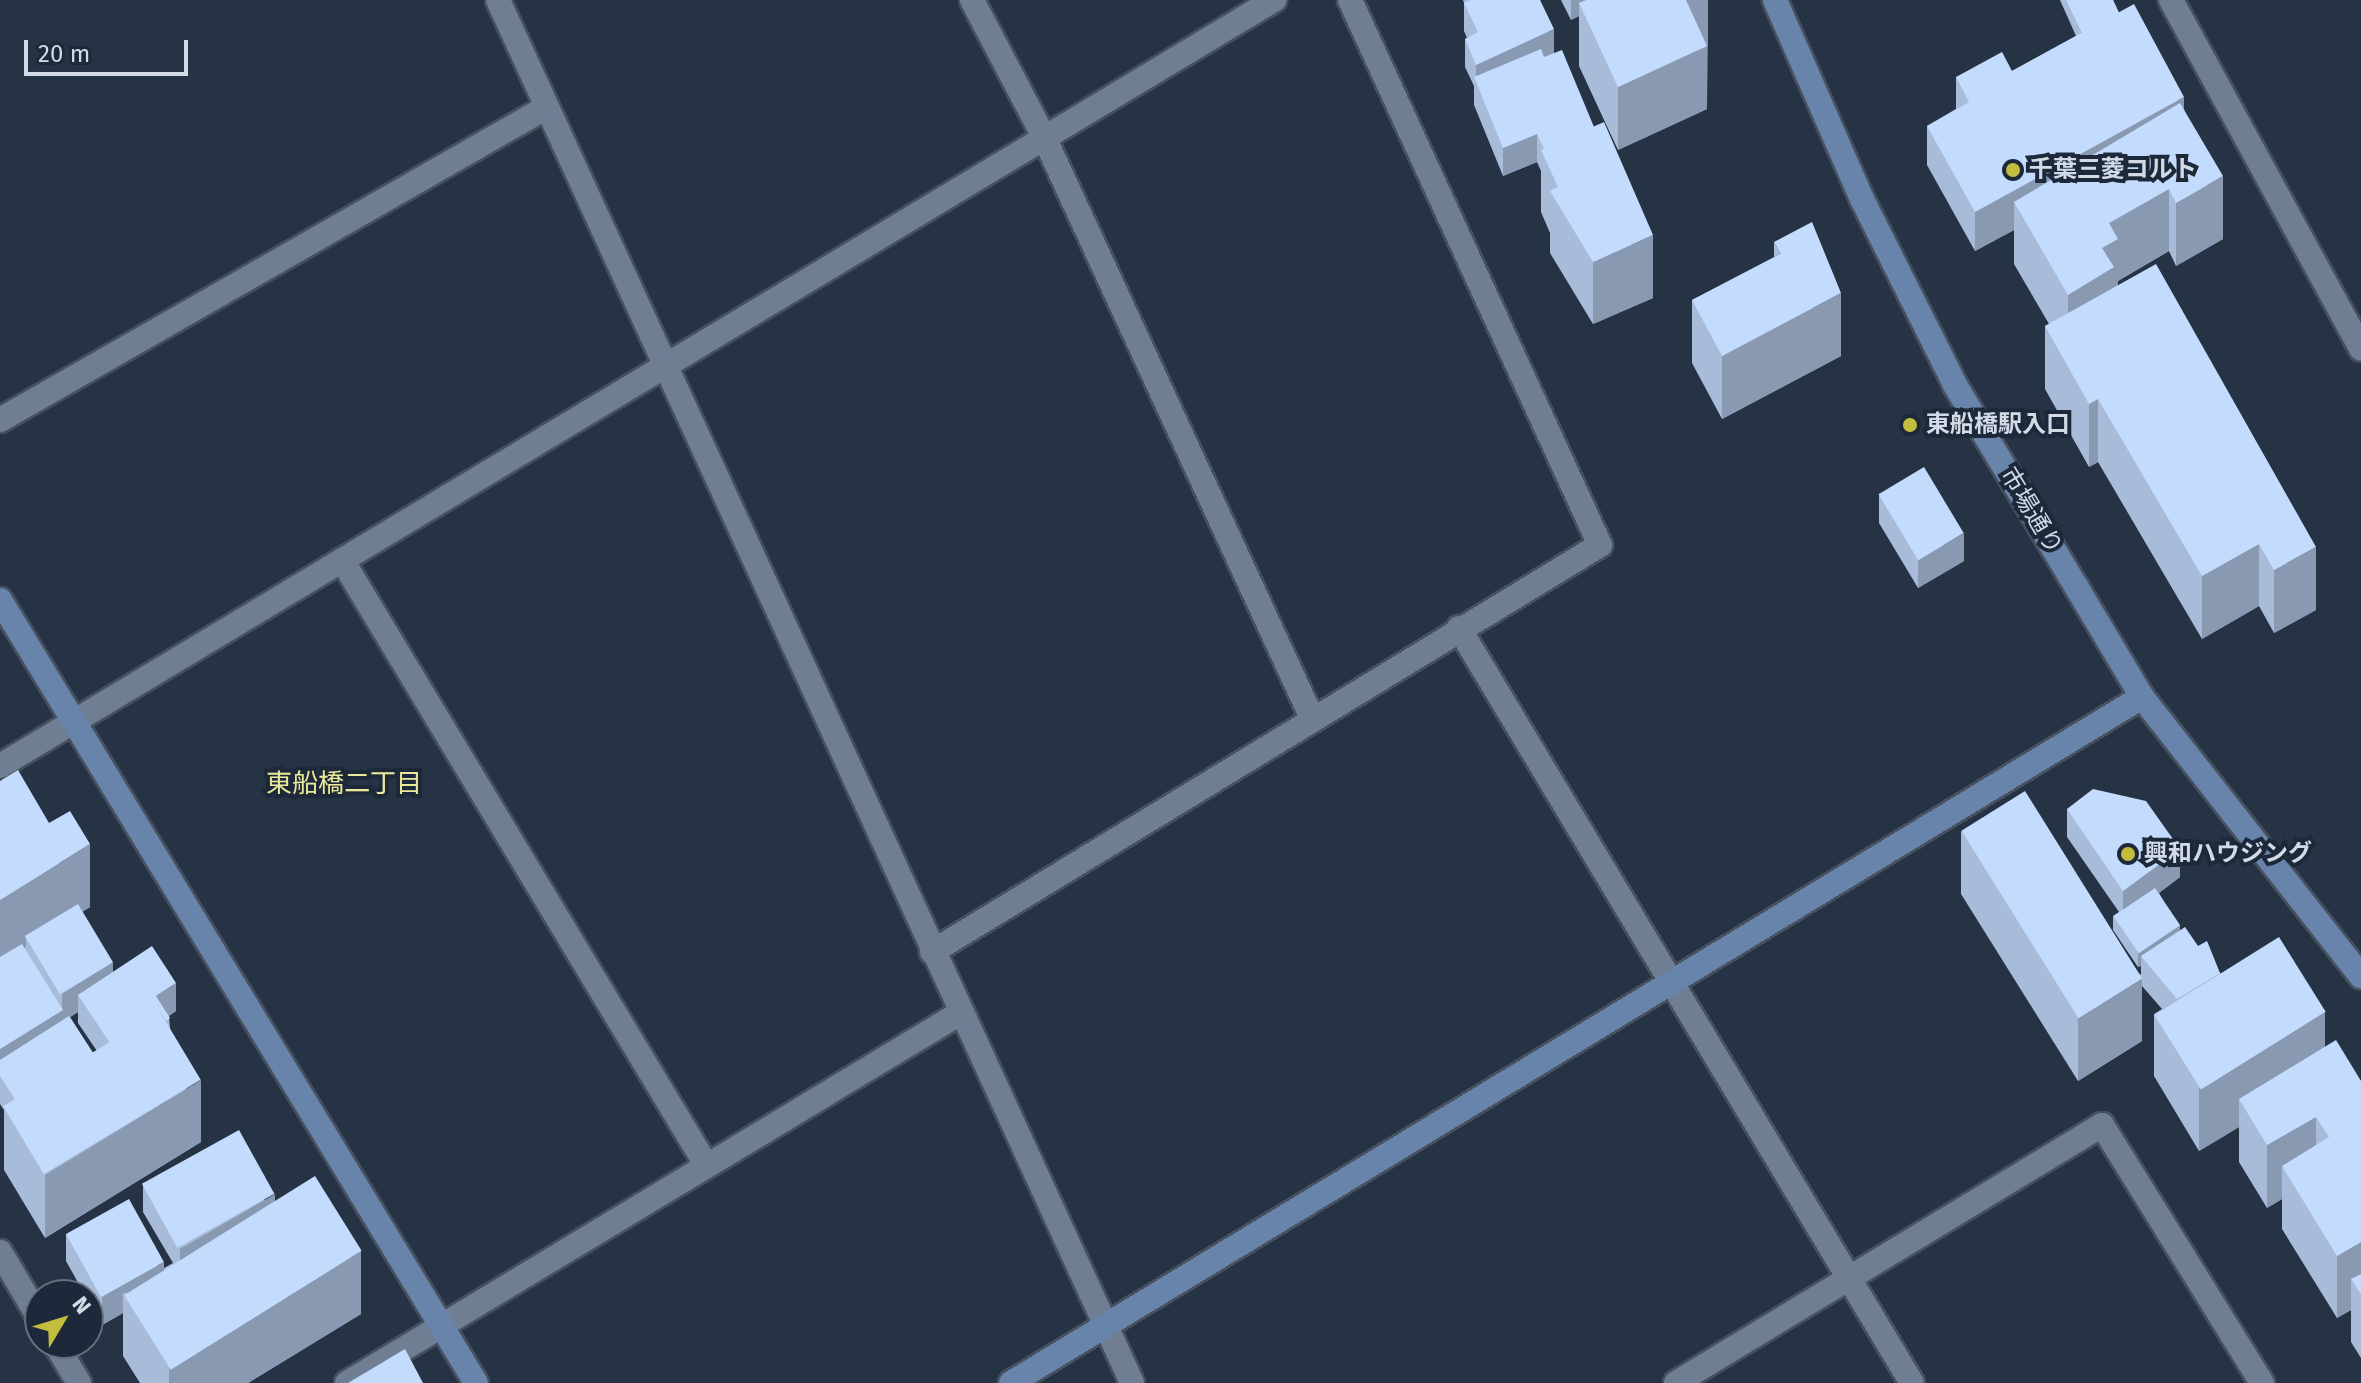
<!DOCTYPE html>
<html>
<head>
<meta charset="utf-8">
<style>
  body { margin:0 }
  #map { position:relative; width:2361px; height:1383px; overflow:hidden; background:#263344; font-family:"Fira Sans","Noto Sans JP",sans-serif }
  div>[style] { position:absolute }
  [style*='--x'] { left:calc(var(--x)*1px); top:calc(var(--y)*1px); width:calc(var(--w)*1px); rotate:calc(var(--a)*1deg) }
  .roads { filter:drop-shadow(2px 0 #46505f) drop-shadow(-2px 0 #46505f) drop-shadow(0 2px #46505f) drop-shadow(0 -2px #46505f) }
  .street>* { height:24px; margin:-12px; padding:0 12px; transform-origin:12px; border-radius:12px; background:#6f7e93 }
  .secondary>* { height:24px; margin:-12px; padding:0 12px; transform-origin:12px; border-radius:12px; background:#6884ab }
  .wall>* { inset:0; background:#a8bcda }
  .shaded-wall>* { inset:0; background:#8899b1 }
  .building>* { inset:0; background:#c3dbfd; transform-origin:0 0 }
  .dots>* { width:22px; height:22px; translate:-50% -50%; box-sizing:border-box; border:4px solid #1d293a; border-radius:50% }
  span { translate:-50% -50%; white-space:nowrap; text-align:center; line-height:1.15; -webkit-text-stroke:8px #1d293a; paint-order:stroke }
  .poi-label { font-size:24px; color:#d2dae6; font-weight:700 }
  .left { translate:0 -50%; text-align:left }
  .street-label { font-size:24px; color:#d2dae6 }
  .neighbourhood-label { font-size:26px; color:#eae999 }
  .north { position:absolute; left:24px; top:1279px; width:80px; height:80px; box-sizing:border-box; background:#1d293a; border:2px solid #65707f; border-radius:50%; rotate:52deg; font-size:22px; font-weight:700; line-height:32px; text-align:center; color:#d2dae6 }
  .north::after { content:''; display:block; margin:auto; width:28px; height:36px; background:#c2bd3f; clip-path:polygon(50% 0,100% 100%,50% 72%,0 100%) }
  .scale { position:absolute; left:24px; top:40px; width:164px; height:36px; box-sizing:border-box; border:4px solid #d2dae6; border-top:0; padding-left:10px; font-size:24px; line-height:28px; white-space:nowrap; color:#d2dae6; -webkit-text-stroke:6px #1d293a; paint-order:stroke }
</style>
</head>
<body>
<div id="map">
  <div class="roads">
    <div class="street">
      <i style="--x:498;--y:0;--w:1521;--a:65.37"></i>
      <i style="--x:972;--y:0;--w:155;--a:62.3"></i>
      <i style="--x:1044;--y:137;--w:640;--a:65.24"></i>
      <i style="--x:2171;--y:0;--w:397;--a:61.4"></i>
      <i style="--x:0;--y:420;--w:630;--a:-29.78"></i>
      <i style="--x:342;--y:560;--w:704;--a:58.95"></i>
      <i style="--x:1459;--y:628;--w:880;--a:59.04"></i>
      <i style="--x:0;--y:766;--w:1487;--a:-31.02"></i>
      <i style="--x:932;--y:952;--w:782;--a:-31.35"></i>
      <i style="--x:1600;--y:545;--w:600;--a:-114.64"></i>
      <i style="--x:0;--y:1252;--w:78;--a:59.2"></i>
      <i style="--x:55;--y:1343;--w:47;--a:59"></i>
      <i style="--x:347;--y:1383;--w:718;--a:-31.1"></i>
      <i style="--x:1676;--y:1383;--w:498;--a:-31.2"></i>
      <i style="--x:2102;--y:1125;--w:304;--a:58.2"></i>
    </div>
    <div class="secondary">
      <i style="--x:1775;--y:0;--w:217;--a:66.4"></i>
      <i style="--x:1862;--y:199;--w:208;--a:63.4"></i>
      <i style="--x:1955;--y:385;--w:237;--a:59"></i>
      <i style="--x:2077;--y:588;--w:127;--a:59.2"></i>
      <i style="--x:2142;--y:697;--w:355;--a:51.9"></i>
      <i style="--x:0;--y:600;--w:916;--a:58.7"></i>
      <i style="--x:1011;--y:1383;--w:1323;--a:-31.24"></i>
    </div>
  </div>
  <div class="wall">
    <i style="clip-path:polygon(1463px 0,1540px 0,1554px 53px,1653px 298px,1593px 324px,1550px 253px,1550px 233px,1541px 212px,1541px 171px,1537px 162px,1503px 176px,1474px 105px,1474px 86px,1465px 67px,1465px 39px,1467px 38px,1464px 31px,1464px 3px)"></i>
    <i style="clip-path:polygon(1561px 0,1708px 0,1707px 109px,1618px 150px,1579px 66px,1579px 16px,1571px 20px)"></i>
    <i style="clip-path:polygon(2060px 0,2113px 0,2119px 13px,2184px 109px,2223px 239px,2176px 266px,2169px 251px,2118px 281px,2118px 286px,2316px 610px,2274px 633px,2259px 606px,2202px 639px,2098px 462px,2089px 467px,2045px 389px,2045px 326px,2049px 324px,2014px 264px,2014px 230px,1975px 251px,1927px 165px,1927px 126px,1956px 109px,1956px 77px,2012px 71px,2076px 36px)"></i>
    <i style="clip-path:polygon(1774px 242px,1841px 356px,1722px 419px,1692px 363px,1692px 300px,1774px 257px)"></i>
    <i style="clip-path:polygon(1879px 495px,1964px 561px,1918px 588px,1879px 523px)"></i>
    <i style="clip-path:polygon(evenodd,0 781px,90px 907px,82px 912px,113px 972px,176px 1011px,169px 1016px,170px 1028px,201px 1142px,45px 1238px,4px 1170px,4px 1110px,0 1104px,0 781px,78px 1012px,78px 1023px,97px 1051px,93px 1053px,70px 1017px,78px 1012px)"></i>
    <i style="clip-path:polygon(2067px 809px,2180px 877px,2159px 893px,2180px 931px,2198px 946px,2220px 973px,2325px 1047px,2361px 1081px,2361px 1358px,2351px 1342px,2351px 1310px,2337px 1318px,2282px 1229px,2282px 1199px,2267px 1208px,2239px 1162px,2239px 1127px,2199px 1151px,2154px 1076px,2154px 1014px,2162px 1009px,2142px 986px,2142px 1041px,2078px 1081px,1961px 894px,1961px 831px,2141px 975px,2141px 966px,2138px 967px,2113px 930px,2113px 916px,2119px 912px,2067px 837px)"></i>
    <i style="clip-path:polygon(143px 1185px,275px 1201px,361px 1314px,248px 1383px,140px 1383px,123px 1356px,123px 1313px,102px 1325px,88px 1301px,88px 1295px,85px 1295px,66px 1261px,66px 1234px,164px 1268px,173px 1263px,143px 1212px)"></i>
  </div>
  <div class="shaded-wall">
    <i style="clip-path:polygon(1571px 0,1613px 0,1579px 3px,1579px 16px,1571px 20px)"></i>
    <i style="clip-path:polygon(1683px 0,1708px 0,1708px 45px,1683px 56px)"></i>
    <i style="clip-path:polygon(1554px 29px,1554px 57px,1476px 84px,1476px 65px)"></i>
    <i style="clip-path:polygon(1707px 46px,1707px 109px,1618px 150px,1618px 87px)"></i>
    <i style="clip-path:polygon(2184px 97px,2184px 137px,2014px 202px,2014px 230px,1975px 251px,1975px 212px)"></i>
    <i style="clip-path:polygon(1537px 134px,1537px 162px,1503px 176px,1503px 148px)"></i>
    <i style="clip-path:polygon(2223px 176px,2223px 239px,2176px 266px,2176px 203px)"></i>
    <i style="clip-path:polygon(2169px 189px,2169px 251px,2118px 281px,2118px 302px,2068px 357px,2068px 295px,2102px 248px,2109px 223px)"></i>
    <i style="clip-path:polygon(1653px 235px,1653px 298px,1593px 324px,1593px 262px)"></i>
    <i style="clip-path:polygon(1841px 293px,1841px 356px,1722px 419px,1722px 356px)"></i>
    <i style="clip-path:polygon(2098px 399px,2098px 462px,2089px 467px,2089px 404px)"></i>
    <i style="clip-path:polygon(1964px 533px,1964px 561px,1918px 588px,1918px 560px)"></i>
    <i style="clip-path:polygon(2259px 544px,2259px 606px,2202px 639px,2202px 576px)"></i>
    <i style="clip-path:polygon(2316px 547px,2316px 610px,2274px 633px,2274px 570px)"></i>
    <i style="clip-path:polygon(90px 844px,90px 907px,30px 944px,26px 937px,26px 947px,0 963px,0 900px)"></i>
    <i style="clip-path:polygon(2180px 849px,2180px 877px,2123px 919px,2123px 891px)"></i>
    <i style="clip-path:polygon(2180px 925px,2180px 939px,2141px 956px,2141px 966px,2138px 967px,2138px 953px)"></i>
    <i style="clip-path:polygon(113px 962px,113px 990px,78px 995px,78px 1012px,63px 1022px,0 1076px,0 1049px,62px 1010px,62px 994px)"></i>
    <i style="clip-path:polygon(2142px 978px,2142px 1041px,2078px 1081px,2078px 1018px)"></i>
    <i style="clip-path:polygon(176px 983px,176px 1011px,156px 1024px,156px 996px)"></i>
    <i style="clip-path:polygon(2325px 1012px,2325px 1075px,2239px 1099px,2239px 1127px,2199px 1151px,2199px 1088px)"></i>
    <i style="clip-path:polygon(201px 1080px,201px 1142px,45px 1238px,45px 1175px)"></i>
    <i style="clip-path:polygon(2316px 1117px,2316px 1179px,2282px 1166px,2282px 1199px,2267px 1208px,2267px 1145px)"></i>
    <i style="clip-path:polygon(275px 1194px,275px 1222px,180px 1276px,180px 1249px)"></i>
    <i style="clip-path:polygon(2361px 1242px,2361px 1295px,2351px 1279px,2351px 1310px,2337px 1318px,2337px 1256px)"></i>
    <i style="clip-path:polygon(361px 1251px,361px 1314px,248px 1383px,169px 1383px,169px 1368px)"></i>
    <i style="clip-path:polygon(164px 1262px,164px 1290px,123px 1293px,123px 1313px,102px 1325px,102px 1297px)"></i>
  </div>
  <div class="building">
    <i style="clip-path:polygon(1471px 0,1540px 0,1554px 29px,1476px 65px,1465px 39px,1478px 32px,1464px 3px)"></i>
    <i style="clip-path:polygon(1586px 0,1686px 0,1707px 46px,1618px 87px,1579px 3px)"></i>
    <i style="clip-path:polygon(2066px 0,2113px 0,2119px 13px,2082px 33px)"></i>
    <i style="clip-path:polygon(2134px 4px,2184px 97px,1975px 212px,1927px 126px,1969px 102px,1956px 77px,2002px 52px,2012px 71px)"></i>
    <i style="clip-path:polygon(1541px 49px,1544px 57px,1562px 50px,1594px 127px,1544px 149px,1537px 134px,1503px 148px,1474px 77px)"></i>
    <i style="clip-path:polygon(2180px 103px,2223px 176px,2176px 203px,2169px 189px,2109px 223px,2118px 239px,2102px 248px,2114px 267px,2068px 295px,2014px 202px)"></i>
    <i style="clip-path:polygon(1604px 122px,1653px 235px,1593px 262px,1550px 191px,1558px 187px,1541px 150px)"></i>
    <i style="clip-path:polygon(1812px 222px,1841px 293px,1722px 356px,1692px 300px,1781px 254px,1774px 242px)"></i>
    <i style="clip-path:polygon(2156px 264px,2316px 547px,2274px 570px,2259px 544px,2202px 576px,2098px 399px,2089px 404px,2045px 326px)"></i>
    <i style="left:1924px;top:467px;width:77px;height:53px;rotate:59deg"></i>
    <i style="clip-path:polygon(18px 770px,49px 823px,70px 811px,90px 844px,0 900px,0 781px)"></i>
    <i style="clip-path:polygon(2093px 789px,2146px 801px,2180px 849px,2123px 891px,2067px 809px)"></i>
    <i style="left:2025px;top:791px;width:221px;height:75px;rotate:58deg"></i>
    <i style="left:2155px;top:888px;width:45px;height:50px;rotate:56deg"></i>
    <i style="left:78px;top:904px;width:68px;height:62px;rotate:59deg"></i>
    <i style="clip-path:polygon(2185px 927px,2198px 946px,2207px 941px,2220px 973px,2177px 999px,2141px 956px)"></i>
    <i style="left:2279px;top:937px;width:88px;height:147px;rotate:58deg"></i>
    <i style="clip-path:polygon(22px 944px,63px 1010px,0 1049px,0 957px)"></i>
    <i style="clip-path:polygon(152px 946px,176px 983px,156px 996px,170px 1018px,166px 1021px,160px 1012px,110px 1043px,78px 995px)"></i>
    <i style="left:160px;top:1012px;width:79px;height:183px;rotate:59deg"></i>
    <i style="clip-path:polygon(69px 1016px,93px 1053px,16px 1101px,0 1076px,0 1060px)"></i>
    <i style="clip-path:polygon(2336px 1040px,2361px 1081px,2361px 1242px,2337px 1256px,2282px 1166px,2329px 1137px,2316px 1117px,2267px 1145px,2239px 1099px)"></i>
    <i style="left:239px;top:1130px;width:73px;height:111px;rotate:61deg"></i>
    <i style="left:315px;top:1176px;width:88px;height:225px;rotate:58deg"></i>
    <i style="left:129px;top:1199px;width:72px;height:72px;rotate:61deg"></i>
    <i style="clip-path:polygon(2361px 1274px,2361px 1295px,2351px 1279px)"></i>
    <i style="clip-path:polygon(405px 1349px,423px 1383px,348px 1383px)"></i>
  </div>
  <div class="dots">
    <i style="left:2013px;top:170px;background:#c2bd3f"></i>
    <i style="left:1910px;top:425px;background:#c2bd3f"></i>
    <i style="left:2128px;top:854px;background:#c2bd3f"></i>
  </div>
  <div class="poi-label">
    <span class="left" style="left:2029px;top:170px">千葉三菱コルト</span>
    <span class="left" style="left:1926px;top:425px">東船橋駅入口</span>
    <span class="left" style="left:2144px;top:854px">興和ハウジング</span>
  </div>
  <div class="street-label">
    <span style="left:2031px;top:511px;rotate:59deg">市場通り</span>
  </div>
  <div class="neighbourhood-label">
    <span style="left:344px;top:784px">東船橋二丁目</span>
  </div>
  <div class="north">N</div>
  <div class="scale">20 m</div>
</div>
</body>
</html>
